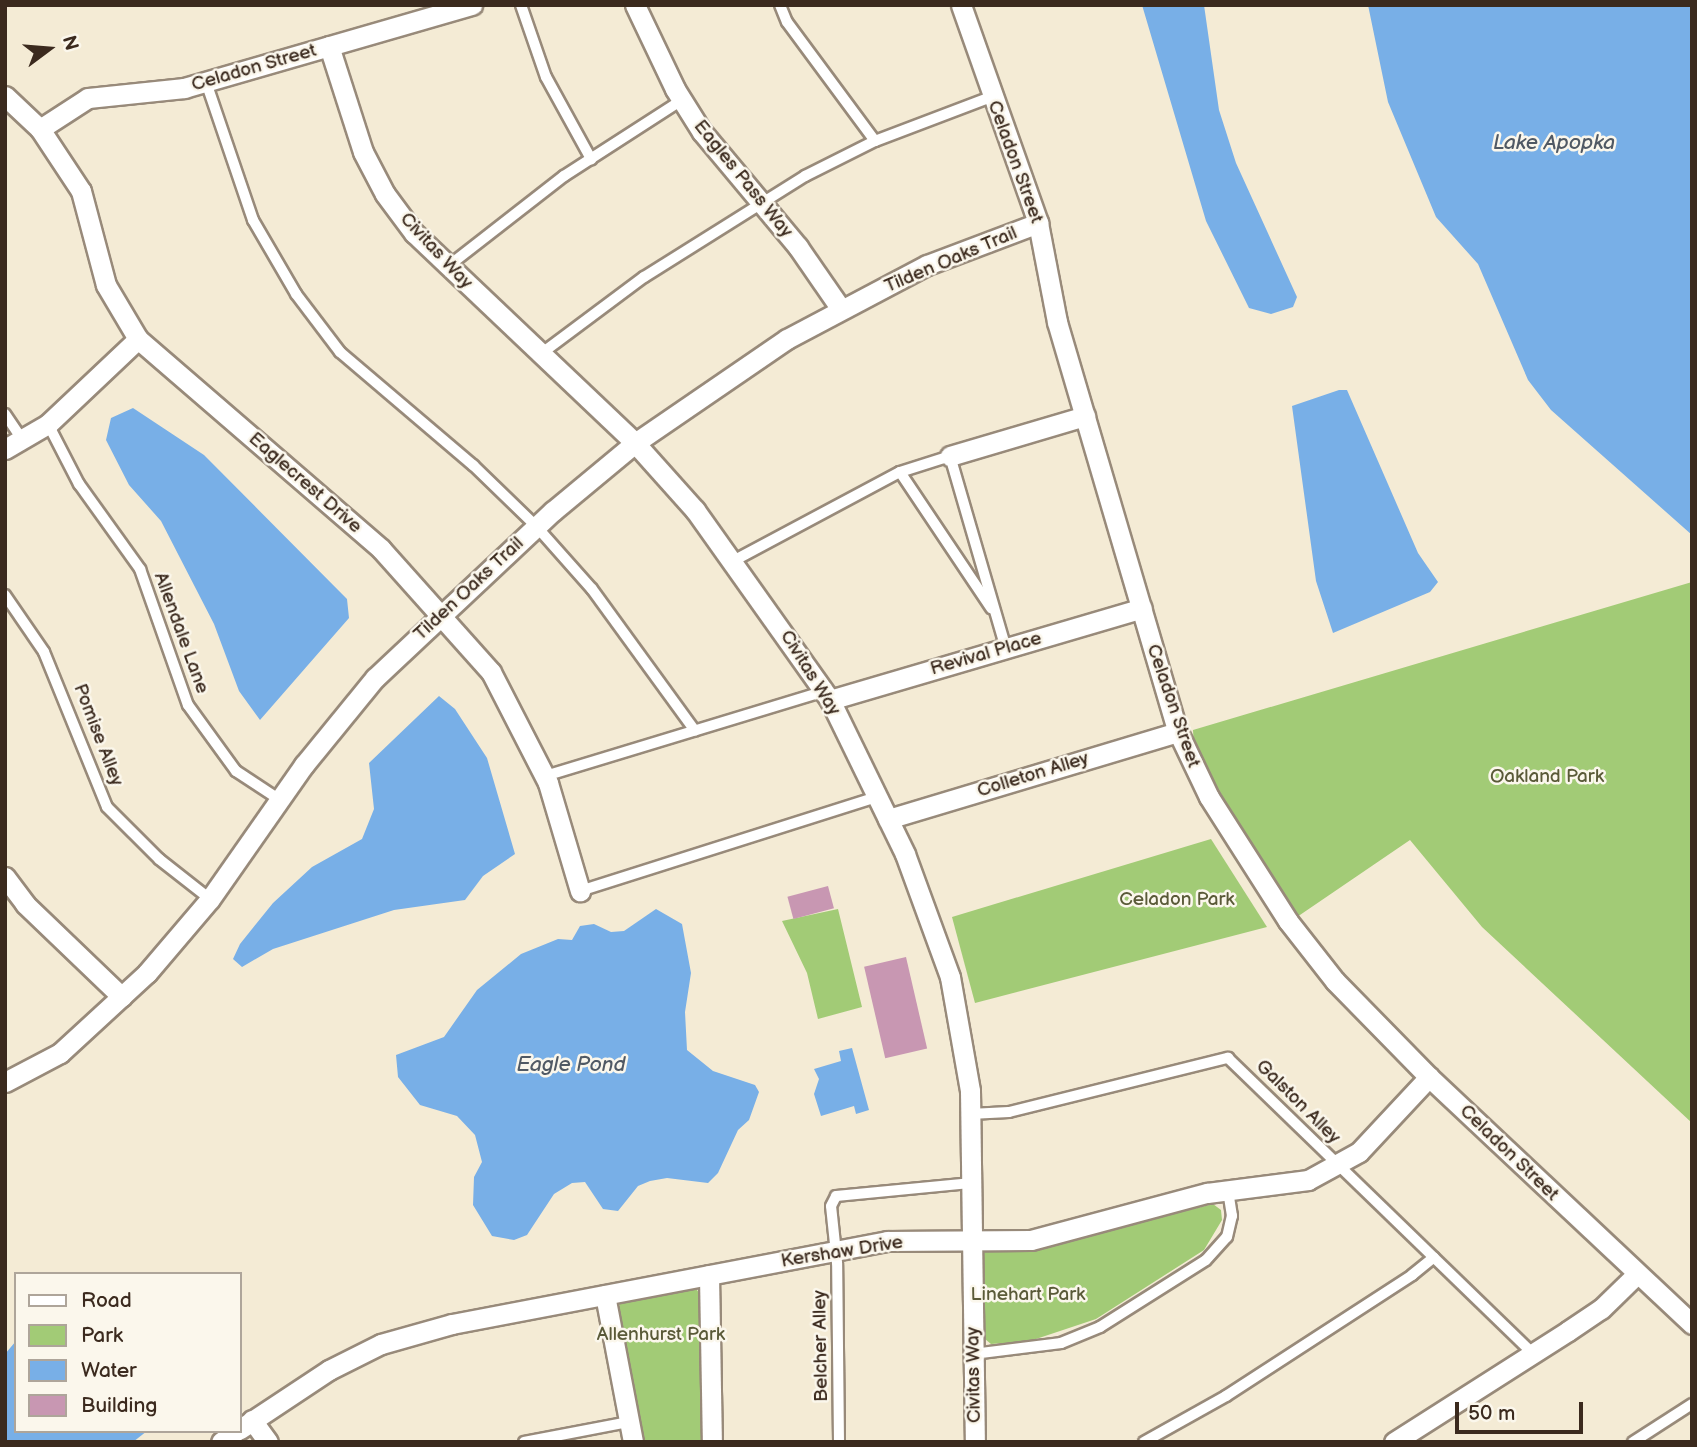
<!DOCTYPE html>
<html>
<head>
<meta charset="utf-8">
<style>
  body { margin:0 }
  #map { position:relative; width:1697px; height:1447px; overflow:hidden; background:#f4ebd5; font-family:"Balsamiq Sans",sans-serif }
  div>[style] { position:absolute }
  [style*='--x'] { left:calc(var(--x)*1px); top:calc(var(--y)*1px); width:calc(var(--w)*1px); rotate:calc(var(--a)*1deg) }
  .green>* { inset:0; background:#a2cb76 }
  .water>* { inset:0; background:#78afe7 }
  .building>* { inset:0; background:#c897b2; transform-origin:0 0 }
  .roads { filter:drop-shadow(2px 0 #988a7a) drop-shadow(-2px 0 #988a7a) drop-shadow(0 2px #988a7a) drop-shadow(0 -2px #988a7a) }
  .lane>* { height:10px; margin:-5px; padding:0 5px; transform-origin:5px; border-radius:5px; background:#fff }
  .street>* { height:19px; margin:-9.5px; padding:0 9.5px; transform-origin:9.5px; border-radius:9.5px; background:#fff }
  span { translate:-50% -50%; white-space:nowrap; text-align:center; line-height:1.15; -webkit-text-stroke:5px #fbf7ec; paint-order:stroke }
  .street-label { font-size:19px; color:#3b2a1e }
  .park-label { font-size:19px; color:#5a5a38 }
  .water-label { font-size:21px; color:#505964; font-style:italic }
  .frame { position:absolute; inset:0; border:7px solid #3b2a1e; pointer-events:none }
  .legend { position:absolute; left:14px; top:1272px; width:228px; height:161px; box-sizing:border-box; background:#fbf7ec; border:2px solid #aea59a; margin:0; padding:9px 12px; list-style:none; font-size:21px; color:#3b2a1e }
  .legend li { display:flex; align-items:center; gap:14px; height:35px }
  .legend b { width:35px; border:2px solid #aea59a }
  .north { position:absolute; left:14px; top:14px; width:70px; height:70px; -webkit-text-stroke:5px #fbf7ec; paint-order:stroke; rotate:74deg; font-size:19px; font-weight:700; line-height:28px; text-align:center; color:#3b2a1e }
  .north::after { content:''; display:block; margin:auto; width:24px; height:32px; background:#3b2a1e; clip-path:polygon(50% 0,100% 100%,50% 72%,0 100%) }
  .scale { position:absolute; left:1455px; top:1402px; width:128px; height:32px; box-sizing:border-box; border:4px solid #3b2a1e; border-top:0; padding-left:9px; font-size:21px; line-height:24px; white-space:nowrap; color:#3b2a1e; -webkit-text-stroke:5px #fbf7ec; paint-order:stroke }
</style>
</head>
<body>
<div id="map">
  <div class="green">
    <i style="clip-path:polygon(1692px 582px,1692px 1123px,1482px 927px,1410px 840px,1297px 917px,1194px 750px,1193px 730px)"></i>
    <i style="clip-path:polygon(1211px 839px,1267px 927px,975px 1003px,952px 917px)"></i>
    <i style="clip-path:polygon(838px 909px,862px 1007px,818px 1019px,807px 973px,782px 921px)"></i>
    <i style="clip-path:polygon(1213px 1204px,1221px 1210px,1222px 1220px,1204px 1250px,1096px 1319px,1030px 1341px,991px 1344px,985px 1339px,981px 1263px,982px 1253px,989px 1249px,1036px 1249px)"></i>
    <i style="clip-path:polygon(686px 1289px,697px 1290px,701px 1296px,703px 1442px,641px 1442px,617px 1313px,620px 1303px)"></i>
  </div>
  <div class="water">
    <i style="clip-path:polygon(1142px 5px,1204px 5px,1219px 110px,1236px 163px,1297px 297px,1293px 307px,1271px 314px,1249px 308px,1206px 221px)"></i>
    <i style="clip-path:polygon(1368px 5px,1692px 5px,1692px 535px,1551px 410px,1528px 380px,1478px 264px,1436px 217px,1388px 102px)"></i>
    <i style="clip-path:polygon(1339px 390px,1347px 390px,1418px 553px,1438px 582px,1430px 592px,1333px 633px,1316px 581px,1292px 406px)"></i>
    <i style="clip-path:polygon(133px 408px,204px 455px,347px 599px,349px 618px,260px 720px,239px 691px,214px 624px,161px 521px,129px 485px,106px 440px,111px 418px)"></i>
    <i style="clip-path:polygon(439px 696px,455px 709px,487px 758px,515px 854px,483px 876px,465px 900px,394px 910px,273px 949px,242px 967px,233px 959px,240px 944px,273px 903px,312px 867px,362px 839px,374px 809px,369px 763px)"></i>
    <i style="clip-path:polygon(656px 909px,682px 924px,691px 973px,685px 1012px,687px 1050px,713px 1071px,755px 1085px,759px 1092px,749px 1120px,738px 1130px,718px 1173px,708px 1183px,667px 1178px,650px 1181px,638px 1186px,618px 1211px,603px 1209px,585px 1182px,572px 1183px,554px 1194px,527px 1235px,514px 1240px,492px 1236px,473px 1205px,474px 1177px,482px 1162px,475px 1135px,457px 1116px,420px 1105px,398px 1077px,396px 1055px,444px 1037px,477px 990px,521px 954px,558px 939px,572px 940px,580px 926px,594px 924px,611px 932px,624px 931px)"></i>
    <i style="clip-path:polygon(852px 1048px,869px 1110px,856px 1114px,854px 1106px,821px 1116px,814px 1094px,819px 1079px,814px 1069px,841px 1061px,839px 1051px)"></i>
    <i style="clip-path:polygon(16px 1341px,16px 1431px,147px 1431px,133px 1442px,5px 1442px,5px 1354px)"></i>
  </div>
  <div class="building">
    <i style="left:828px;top:886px;width:23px;height:42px;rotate:75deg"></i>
    <i style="left:906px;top:957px;width:94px;height:43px;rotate:77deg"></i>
  </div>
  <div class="roads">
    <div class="lane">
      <i style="--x:521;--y:5;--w:76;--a:70.9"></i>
      <i style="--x:546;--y:77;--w:94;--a:61.2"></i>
      <i style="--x:780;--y:5;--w:18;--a:68"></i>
      <i style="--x:787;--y:22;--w:148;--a:53.5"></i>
      <i style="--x:206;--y:82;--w:146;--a:71.2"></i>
      <i style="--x:253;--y:220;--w:86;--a:59.8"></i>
      <i style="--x:296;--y:294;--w:73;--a:52.8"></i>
      <i style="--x:340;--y:352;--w:175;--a:40.4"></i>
      <i style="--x:473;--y:465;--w:88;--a:44.1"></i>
      <i style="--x:536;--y:526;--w:84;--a:48.4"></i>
      <i style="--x:592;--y:589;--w:175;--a:54"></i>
      <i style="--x:447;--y:267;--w:148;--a:-37.9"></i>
      <i style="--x:564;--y:176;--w:140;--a:-32.8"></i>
      <i style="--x:542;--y:353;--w:127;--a:-36.7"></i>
      <i style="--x:644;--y:277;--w:190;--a:-32.1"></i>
      <i style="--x:805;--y:176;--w:78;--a:-26.6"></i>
      <i style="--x:875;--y:141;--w:124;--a:-20.8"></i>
      <i style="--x:5;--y:414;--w:30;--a:56"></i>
      <i style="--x:48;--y:424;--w:68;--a:62.7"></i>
      <i style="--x:79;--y:484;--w:105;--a:54.3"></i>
      <i style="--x:140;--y:569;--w:144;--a:70.6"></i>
      <i style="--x:188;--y:705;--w:82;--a:54"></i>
      <i style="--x:236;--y:771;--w:53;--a:33.4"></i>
      <i style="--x:900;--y:472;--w:164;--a:56.2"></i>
      <i style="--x:735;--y:560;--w:187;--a:-28.1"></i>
      <i style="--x:900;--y:472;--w:52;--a:-17.7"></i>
      <i style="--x:950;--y:456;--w:201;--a:73.8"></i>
      <i style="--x:5;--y:595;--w:69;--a:55.6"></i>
      <i style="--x:44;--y:652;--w:167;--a:67.9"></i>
      <i style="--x:107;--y:807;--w:74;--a:45"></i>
      <i style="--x:159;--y:859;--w:65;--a:38.1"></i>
      <i style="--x:545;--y:776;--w:292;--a:-16.9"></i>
      <i style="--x:580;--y:891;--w:312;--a:-17.6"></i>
      <i style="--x:970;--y:1114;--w:39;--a:-3"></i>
      <i style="--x:1009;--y:1112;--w:226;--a:-13.9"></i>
      <i style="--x:1228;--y:1058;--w:425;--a:44.1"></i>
      <i style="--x:973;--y:1354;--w:89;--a:-7.1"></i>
      <i style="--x:1061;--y:1343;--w:42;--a:-22.3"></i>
      <i style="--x:1100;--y:1327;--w:125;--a:-32.3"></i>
      <i style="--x:1206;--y:1260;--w:31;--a:-48"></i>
      <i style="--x:1227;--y:1237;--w:22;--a:-77"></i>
      <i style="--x:1232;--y:1216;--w:25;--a:-99"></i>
      <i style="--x:524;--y:1442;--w:107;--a:-10.8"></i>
      <i style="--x:839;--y:1442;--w:179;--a:-90.6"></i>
      <i style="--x:837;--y:1263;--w:57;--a:-96"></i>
      <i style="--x:831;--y:1206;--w:11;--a:-63"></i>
      <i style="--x:836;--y:1196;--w:137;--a:-5.5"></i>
      <i style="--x:1144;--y:1442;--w:94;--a:-29.3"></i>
      <i style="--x:1226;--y:1396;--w:222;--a:-33"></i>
      <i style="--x:1412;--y:1275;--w:28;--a:-39"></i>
      <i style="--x:1633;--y:1442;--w:70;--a:-32.8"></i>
    </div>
    <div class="street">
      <i style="--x:635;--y:5;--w:93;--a:64.5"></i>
      <i style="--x:675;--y:89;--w:51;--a:57.9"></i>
      <i style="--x:702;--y:132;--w:150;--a:50.1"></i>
      <i style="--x:798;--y:247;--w:75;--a:55.3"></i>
      <i style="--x:961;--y:5;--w:231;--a:70.5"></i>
      <i style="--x:1038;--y:223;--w:101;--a:79.1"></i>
      <i style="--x:1057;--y:322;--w:427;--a:73.6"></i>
      <i style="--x:1178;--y:732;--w:72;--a:64.5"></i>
      <i style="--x:1209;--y:797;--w:147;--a:57.5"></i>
      <i style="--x:1288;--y:921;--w:76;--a:51.9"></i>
      <i style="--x:1335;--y:981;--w:134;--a:45.6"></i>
      <i style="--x:1429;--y:1077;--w:361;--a:43.2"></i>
      <i style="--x:329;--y:46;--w:111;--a:72.2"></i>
      <i style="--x:363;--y:152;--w:47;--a:62.4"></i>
      <i style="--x:385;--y:194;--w:49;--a:53.4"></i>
      <i style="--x:414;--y:233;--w:305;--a:43.5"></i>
      <i style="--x:635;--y:443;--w:90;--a:48.2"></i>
      <i style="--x:695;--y:510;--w:233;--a:54.6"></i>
      <i style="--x:830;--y:700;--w:171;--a:64"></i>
      <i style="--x:905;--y:854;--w:131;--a:69.9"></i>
      <i style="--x:950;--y:977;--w:116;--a:80"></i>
      <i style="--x:970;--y:1091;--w:351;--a:89.2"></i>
      <i style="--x:5;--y:96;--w:48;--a:43.3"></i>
      <i style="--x:40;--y:129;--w:74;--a:56.5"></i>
      <i style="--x:81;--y:191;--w:97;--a:75.1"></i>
      <i style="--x:106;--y:285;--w:63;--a:59.3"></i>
      <i style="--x:138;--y:339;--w:321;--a:40.8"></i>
      <i style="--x:381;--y:549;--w:165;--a:48.2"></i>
      <i style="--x:491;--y:672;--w:125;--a:62.8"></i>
      <i style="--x:548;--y:783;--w:113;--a:73.5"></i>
      <i style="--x:40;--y:129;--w:57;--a:-32.9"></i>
      <i style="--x:88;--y:98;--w:97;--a:-5.9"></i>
      <i style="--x:184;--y:88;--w:300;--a:-16.1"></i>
      <i style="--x:5;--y:449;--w:50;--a:-30.2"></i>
      <i style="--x:48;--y:424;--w:124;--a:-43.4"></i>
      <i style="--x:950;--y:456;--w:141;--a:-16.5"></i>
      <i style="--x:830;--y:700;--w:325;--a:-16.4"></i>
      <i style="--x:888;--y:819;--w:303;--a:-16.7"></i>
      <i style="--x:5;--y:877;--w:34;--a:53"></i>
      <i style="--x:25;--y:904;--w:134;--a:43.8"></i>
      <i style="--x:5;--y:1082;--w:62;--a:-27.8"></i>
      <i style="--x:60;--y:1053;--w:118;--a:-42.6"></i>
      <i style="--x:147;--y:973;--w:97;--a:-49.6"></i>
      <i style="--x:210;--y:899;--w:164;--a:-55"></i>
      <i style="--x:304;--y:765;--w:112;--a:-50.8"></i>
      <i style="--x:375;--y:678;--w:244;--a:-43.2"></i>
      <i style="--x:553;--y:511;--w:107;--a:-39.7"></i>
      <i style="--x:635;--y:443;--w:184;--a:-34.4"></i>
      <i style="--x:787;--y:339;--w:158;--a:-27.9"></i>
      <i style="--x:927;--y:265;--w:119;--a:-20.7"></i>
      <i style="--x:709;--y:1275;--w:167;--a:89"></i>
      <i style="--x:605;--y:1295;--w:150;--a:79.2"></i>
      <i style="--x:252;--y:1420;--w:27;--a:54"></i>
      <i style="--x:240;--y:1429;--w:107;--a:-33.5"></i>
      <i style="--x:329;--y:1370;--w:58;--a:-26.6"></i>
      <i style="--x:381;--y:1344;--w:74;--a:-15.7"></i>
      <i style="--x:452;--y:1324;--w:443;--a:-10.8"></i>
      <i style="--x:887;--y:1241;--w:144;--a:-0.4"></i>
      <i style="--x:1031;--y:1240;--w:182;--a:-15"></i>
      <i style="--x:1207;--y:1193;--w:102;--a:-7.3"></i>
      <i style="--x:1308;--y:1180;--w:58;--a:-28.8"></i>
      <i style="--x:1359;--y:1152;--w:103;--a:-47"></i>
      <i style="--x:221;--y:1442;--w:19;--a:-36"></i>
      <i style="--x:1394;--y:1442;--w:206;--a:-32.5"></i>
      <i style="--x:1568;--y:1331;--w:40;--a:-34"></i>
      <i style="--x:1601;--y:1309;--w:50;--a:-44.2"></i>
    </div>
  </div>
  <div class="street-label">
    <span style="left:254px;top:68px;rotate:-16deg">Celadon Street</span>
    <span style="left:1015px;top:162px;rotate:70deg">Celadon Street</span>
    <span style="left:743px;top:179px;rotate:51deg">Eagles Pass Way</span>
    <span style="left:436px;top:251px;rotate:47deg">Civitas Way</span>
    <span style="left:951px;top:260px;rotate:-23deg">Tilden Oaks Trail</span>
    <span style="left:305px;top:483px;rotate:41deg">Eaglecrest Drive</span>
    <span style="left:469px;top:589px;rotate:-43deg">Tilden Oaks Trail</span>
    <span style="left:181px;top:633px;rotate:70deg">Allendale Lane</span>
    <span style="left:986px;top:654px;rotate:-16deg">Revival Place</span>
    <span style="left:810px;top:673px;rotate:58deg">Civitas Way</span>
    <span style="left:1173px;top:706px;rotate:71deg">Celadon Street</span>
    <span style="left:98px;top:735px;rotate:69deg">Pomise Alley</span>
    <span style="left:1033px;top:775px;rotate:-17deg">Colleton Alley</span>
    <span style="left:1298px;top:1102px;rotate:45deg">Galston Alley</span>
    <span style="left:1509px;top:1153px;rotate:44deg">Celadon Street</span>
    <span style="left:842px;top:1252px;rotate:-9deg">Kershaw Drive</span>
    <span style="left:821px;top:1346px;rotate:-91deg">Belcher Alley</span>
    <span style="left:974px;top:1375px;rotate:-91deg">Civitas Way</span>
  </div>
  <div class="park-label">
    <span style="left:1547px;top:777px">Oakland Park</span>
    <span style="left:1177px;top:900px">Celadon Park</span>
    <span style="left:1028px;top:1295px">Linehart Park</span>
    <span style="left:661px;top:1335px">Allenhurst Park</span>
  </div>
  <div class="water-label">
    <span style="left:1554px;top:143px">Lake Apopka</span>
    <span style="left:571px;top:1065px">Eagle Pond</span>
  </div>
  <div class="frame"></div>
  <ul class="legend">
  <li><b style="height:9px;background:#fff"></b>Road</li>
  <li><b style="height:19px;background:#a2cb76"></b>Park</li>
  <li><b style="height:19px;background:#78afe7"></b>Water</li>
  <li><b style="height:19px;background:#c897b2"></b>Building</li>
  </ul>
  <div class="north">N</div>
  <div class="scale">50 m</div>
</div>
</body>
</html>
